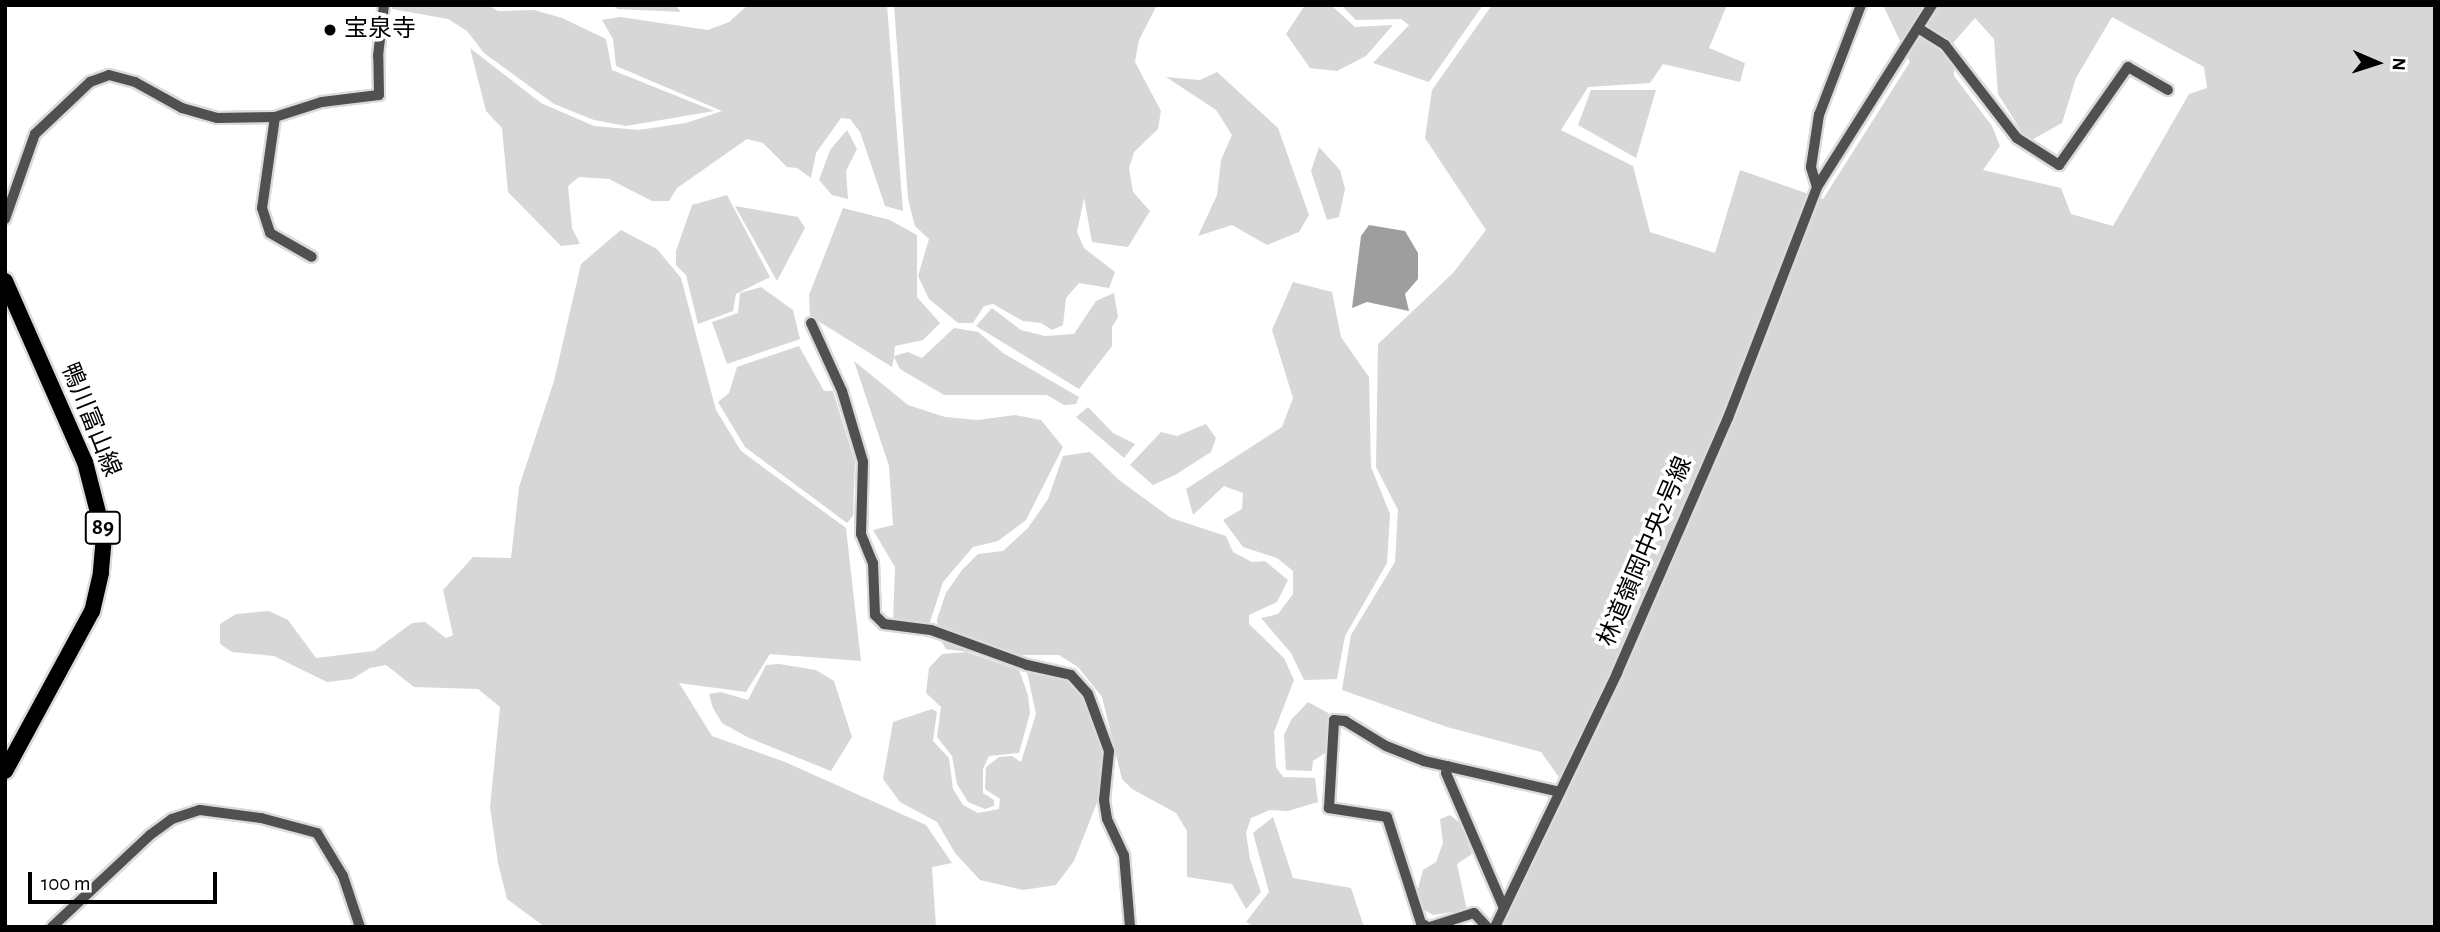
<!DOCTYPE html>
<html>
<head>
<meta charset="utf-8">
<style>
  body { margin:0 }
  #map { position:relative; width:2440px; height:932px; overflow:hidden; background:#fff; font-family:"Alegreya Sans","Noto Sans JP",sans-serif }
  div>[style] { position:absolute }
  [style*='--x'] { left:calc(var(--x)*1px); top:calc(var(--y)*1px); width:calc(var(--w)*1px); rotate:calc(var(--a)*1deg) }
  .green>* { inset:0; background:#d7d7d7 }
  .water>* { inset:0; background:#9e9e9e }
  .roads { filter:drop-shadow(2px 0 #dbdbdb) drop-shadow(-2px 0 #dbdbdb) drop-shadow(0 2px #dbdbdb) drop-shadow(0 -2px #dbdbdb) }
  .street>* { height:10px; margin:-5px; padding:0 5px; transform-origin:5px; border-radius:5px; background:#505050 }
  .primary>* { height:16px; margin:-8px; padding:0 8px; transform-origin:8px; border-radius:8px; background:#000 }
  .dots>* { width:19px; height:19px; translate:-50% -50%; box-sizing:border-box; border:4px solid #fff; border-radius:50% }
  span { translate:-50% -50%; white-space:nowrap; text-align:center; line-height:1.15; -webkit-text-stroke:7px #fff; paint-order:stroke }
  .shield-label span { padding:2px 5px; background:#fff; border:2px solid; border-radius:5px; -webkit-text-stroke-width:0 }
  .shield-label { font-size:23px; color:#000; font-weight:700 }
  .poi-label { font-size:24px; color:#000 }
  .left { translate:0 -50%; text-align:left }
  .street-label { font-size:24px; color:#000 }
  .frame { position:absolute; inset:0; border:7px solid #000; pointer-events:none }
  .north { position:absolute; left:2342px; top:28px; width:70px; height:70px; -webkit-text-stroke:5px #fff; paint-order:stroke; rotate:93deg; font-size:19px; font-weight:700; line-height:28px; text-align:center; color:#000 }
  .north::after { content:''; display:block; margin:auto; width:24px; height:32px; background:#000; clip-path:polygon(50% 0,100% 100%,50% 72%,0 100%) }
  .scale { position:absolute; left:28px; top:872px; width:189px; height:32px; box-sizing:border-box; border:4px solid #000; border-top:0; padding-left:9px; font-size:21px; line-height:24px; white-space:nowrap; color:#000; -webkit-text-stroke:5px #fff; paint-order:stroke }
</style>
</head>
<body>
<div id="map">
  <div class="green">
    <i style="clip-path:polygon(392px 5px,488px 5px,498px 11px,534px 10px,562px 18px,606px 39px,612px 70px,714px 111px,626px 126px,594px 120px,554px 104px,484px 53px,467px 31px,448px 19px,392px 9px)"></i>
    <i style="clip-path:polygon(611px 5px,675px 5px,681px 12px,618px 9px)"></i>
    <i style="clip-path:polygon(748px 5px,887px 5px,903px 211px,885px 206px,860px 132px,850px 119px,841px 118px,816px 153px,811px 178px,797px 168px,787px 167px,763px 143px,747px 139px,677px 188px,669px 201px,652px 201px,609px 179px,579px 177px,568px 186px,572px 228px,580px 244px,561px 246px,508px 192px,502px 128px,486px 111px,470px 48px,541px 103px,594px 126px,638px 130px,686px 123px,722px 111px,616px 66px,613px 39px,602px 20px,620px 17px,708px 30px,729px 22px)"></i>
    <i style="clip-path:polygon(894px 5px,1157px 5px,1139px 40px,1135px 62px,1161px 111px,1158px 129px,1134px 152px,1129px 168px,1133px 192px,1150px 211px,1128px 247px,1092px 242px,1084px 198px,1077px 232px,1084px 248px,1115px 272px,1109px 288px,1079px 283px,1066px 298px,1063px 325px,1052px 330px,1041px 323px,1023px 321px,993px 304px,984px 306px,973px 323px,958px 323px,929px 299px,918px 276px,929px 239px,915px 226px,908px 199px)"></i>
    <i style="clip-path:polygon(1305px 5px,1331px 5px,1355px 27px,1393px 25px,1366px 56px,1337px 71px,1310px 68px,1286px 34px)"></i>
    <i style="clip-path:polygon(1341px 5px,1483px 5px,1429px 82px,1373px 63px,1409px 25px,1401px 19px,1356px 20px)"></i>
    <i style="clip-path:polygon(evenodd,1492px 5px,1727px 5px,1709px 48px,1745px 63px,1740px 82px,1663px 64px,1650px 83px,1588px 87px,1561px 130px,1633px 166px,1650px 232px,1715px 253px,1740px 170px,1823px 199px,1910px 62px,1883px 5px,2435px 5px,2435px 927px,1498px 927px,1566px 787px,1541px 752px,1447px 727px,1342px 690px,1351px 635px,1395px 562px,1398px 510px,1376px 467px,1378px 344px,1453px 273px,1486px 230px,1425px 138px,1432px 90px,1492px 5px,2112px 17px,2204px 67px,2207px 88px,2189px 94px,2113px 226px,2071px 214px,2061px 188px,1983px 170px,2000px 146px,1992px 126px,1954px 76px,1954px 42px,1975px 18px,1994px 39px,1998px 94px,2028px 142px,2062px 123px,2076px 78px,2112px 17px)"></i>
    <i style="clip-path:polygon(1217px 72px,1278px 128px,1309px 215px,1299px 232px,1267px 245px,1232px 225px,1198px 236px,1217px 195px,1221px 160px,1232px 135px,1216px 110px,1166px 77px,1200px 80px)"></i>
    <i style="clip-path:polygon(1591px 90px,1656px 90px,1636px 158px,1578px 125px)"></i>
    <i style="clip-path:polygon(847px 130px,857px 149px,846px 171px,848px 199px,832px 195px,819px 180px,830px 150px)"></i>
    <i style="clip-path:polygon(1319px 147px,1340px 170px,1345px 189px,1339px 217px,1327px 220px,1311px 171px)"></i>
    <i style="clip-path:polygon(727px 195px,770px 277px,736px 294px,733px 311px,698px 324px,686px 275px,676px 265px,676px 251px,692px 205px)"></i>
    <i style="clip-path:polygon(735px 206px,798px 217px,805px 228px,777px 281px)"></i>
    <i style="clip-path:polygon(843px 208px,890px 220px,917px 235px,917px 297px,940px 323px,923px 340px,895px 346px,894px 356px,908px 352px,922px 358px,954px 328px,978px 332px,1003px 353px,1079px 397px,1076px 404px,1064px 405px,1047px 395px,944px 395px,900px 369px,894px 357px,892px 367px,810px 316px,809px 295px)"></i>
    <i style="clip-path:polygon(621px 230px,657px 249px,681px 278px,716px 410px,741px 451px,846px 528px,861px 661px,770px 654px,746px 692px,679px 683px,712px 736px,785px 762px,926px 825px,952px 863px,932px 867px,936px 927px,545px 927px,507px 899px,498px 863px,490px 807px,500px 707px,478px 689px,414px 687px,386px 665px,370px 668px,352px 679px,327px 682px,274px 656px,232px 652px,220px 644px,220px 624px,236px 614px,269px 611px,288px 620px,316px 658px,374px 651px,412px 623px,425px 622px,446px 638px,453px 635px,443px 590px,473px 557px,511px 558px,519px 487px,554px 381px,581px 264px)"></i>
    <i style="clip-path:polygon(1293px 282px,1332px 292px,1341px 337px,1369px 377px,1371px 467px,1390px 514px,1387px 563px,1345px 636px,1337px 679px,1304px 680px,1291px 653px,1261px 618px,1278px 614px,1293px 594px,1293px 571px,1277px 558px,1243px 547px,1223px 520px,1242px 509px,1243px 493px,1224px 486px,1193px 515px,1186px 489px,1282px 427px,1293px 398px,1272px 330px)"></i>
    <i style="clip-path:polygon(761px 287px,793px 310px,800px 339px,727px 364px,712px 322px,738px 313px,740px 293px)"></i>
    <i style="clip-path:polygon(1114px 293px,1118px 317px,1112px 327px,1112px 346px,1079px 389px,976px 326px,992px 308px,1021px 330px,1045px 336px,1074px 334px,1096px 301px)"></i>
    <i style="clip-path:polygon(799px 346px,824px 391px,833px 391px,855px 462px,853px 516px,847px 523px,745px 447px,718px 402px,729px 393px,737px 367px)"></i>
    <i style="clip-path:polygon(854px 361px,908px 405px,945px 417px,978px 420px,1015px 415px,1041px 420px,1063px 447px,1026px 520px,998px 541px,973px 547px,943px 582px,929px 625px,893px 620px,895px 567px,873px 530px,893px 525px,889px 466px)"></i>
    <i style="clip-path:polygon(1088px 407px,1113px 433px,1135px 444px,1124px 458px,1076px 417px)"></i>
    <i style="clip-path:polygon(1206px 424px,1216px 438px,1211px 452px,1175px 475px,1153px 485px,1130px 465px,1161px 432px,1177px 436px)"></i>
    <i style="clip-path:polygon(1090px 452px,1119px 480px,1171px 518px,1226px 536px,1233px 552px,1252px 562px,1265px 561px,1288px 580px,1277px 602px,1249px 615px,1249px 624px,1284px 658px,1294px 680px,1274px 732px,1276px 767px,1283px 777px,1315px 778px,1318px 802px,1288px 811px,1270px 810px,1251px 818px,1246px 833px,1250px 859px,1261px 892px,1246px 909px,1232px 884px,1187px 877px,1187px 831px,1176px 813px,1132px 789px,1122px 779px,1102px 697px,1078px 667px,1059px 655px,991px 655px,946px 649px,938px 635px,937px 619px,946px 593px,962px 570px,978px 554px,1003px 551px,1028px 528px,1048px 499px,1063px 456px)"></i>
    <i style="clip-path:polygon(967px 652px,1019px 670px,1028px 695px,1030px 713px,1019px 753px,989px 756px,983px 769px,983px 793px,994px 800px,994px 806px,985px 809px,968px 802px,957px 784px,952px 756px,937px 737px,941px 707px,926px 693px,929px 668px,942px 654px)"></i>
    <i style="clip-path:polygon(779px 664px,816px 670px,834px 681px,852px 737px,831px 771px,749px 738px,722px 723px,713px 708px,709px 694px,721px 692px,748px 700px,766px 665px)"></i>
    <i style="clip-path:polygon(1027px 672px,1067px 678px,1075px 685px,1087px 706px,1104px 759px,1100px 795px,1074px 861px,1056px 885px,1023px 890px,980px 880px,955px 853px,937px 822px,900px 802px,883px 779px,893px 722px,932px 709px,937px 712px,933px 741px,949px 758px,953px 789px,963px 805px,978px 813px,999px 809px,1000px 799px,985px 789px,986px 767px,999px 757px,1012px 756px,1021px 762px,1036px 714px)"></i>
    <i style="clip-path:polygon(1308px 702px,1328px 713px,1327px 752px,1313px 761px,1312px 771px,1286px 770px,1284px 735px,1291px 720px)"></i>
    <i style="clip-path:polygon(1450px 815px,1460px 823px,1472px 854px,1457px 864px,1467px 910px,1433px 915px,1421px 908px,1417px 892px,1423px 870px,1436px 862px,1443px 843px,1440px 819px)"></i>
    <i style="clip-path:polygon(1273px 817px,1293px 878px,1351px 888px,1364px 927px,1254px 927px,1246px 922px,1269px 892px,1253px 833px)"></i>
  </div>
  <div class="water">
    <i style="clip-path:polygon(1369px 225px,1405px 231px,1418px 253px,1418px 279px,1405px 294px,1409px 311px,1367px 302px,1352px 308px,1361px 236px)"></i>
  </div>
  <div class="roads">
    <div class="street">
      <i style="--x:1918;--y:28;--w:32;--a:32"></i>
      <i style="--x:1945;--y:45;--w:118;--a:52.3"></i>
      <i style="--x:2017;--y:138;--w:50;--a:32.7"></i>
      <i style="--x:2059;--y:165;--w:120;--a:-54.9"></i>
      <i style="--x:2128;--y:67;--w:46;--a:29.9"></i>
      <i style="--x:275;--y:117;--w:92;--a:98.1"></i>
      <i style="--x:262;--y:208;--w:26;--a:72"></i>
      <i style="--x:270;--y:233;--w:48;--a:29.7"></i>
      <i style="--x:1817;--y:187;--w:21;--a:-107"></i>
      <i style="--x:1811;--y:167;--w:53;--a:-81.3"></i>
      <i style="--x:1819;--y:115;--w:118;--a:-69.1"></i>
      <i style="--x:5;--y:219;--w:90;--a:-70.6"></i>
      <i style="--x:35;--y:134;--w:76;--a:-43.4"></i>
      <i style="--x:90;--y:82;--w:20;--a:-20"></i>
      <i style="--x:109;--y:75;--w:27;--a:15"></i>
      <i style="--x:135;--y:82;--w:54;--a:29"></i>
      <i style="--x:182;--y:108;--w:36;--a:16"></i>
      <i style="--x:217;--y:118;--w:58;--a:-1"></i>
      <i style="--x:275;--y:117;--w:49;--a:-17.7"></i>
      <i style="--x:322;--y:102;--w:57;--a:-7"></i>
      <i style="--x:379;--y:95;--w:39;--a:-91"></i>
      <i style="--x:378;--y:56;--w:51;--a:-83.3"></i>
      <i style="--x:811;--y:323;--w:75;--a:65.5"></i>
      <i style="--x:842;--y:391;--w:74;--a:73.5"></i>
      <i style="--x:863;--y:462;--w:72;--a:91.6"></i>
      <i style="--x:861;--y:534;--w:31;--a:68"></i>
      <i style="--x:873;--y:563;--w:52;--a:87.8"></i>
      <i style="--x:875;--y:615;--w:13;--a:45"></i>
      <i style="--x:884;--y:624;--w:47;--a:7.3"></i>
      <i style="--x:931;--y:630;--w:102;--a:20"></i>
      <i style="--x:1027;--y:665;--w:45;--a:12.8"></i>
      <i style="--x:1071;--y:675;--w:25;--a:48"></i>
      <i style="--x:1088;--y:694;--w:61;--a:69.8"></i>
      <i style="--x:1109;--y:751;--w:49;--a:95.8"></i>
      <i style="--x:1104;--y:800;--w:19;--a:81"></i>
      <i style="--x:1107;--y:819;--w:40;--a:65"></i>
      <i style="--x:1124;--y:855;--w:72;--a:85.2"></i>
      <i style="--x:1448;--y:766;--w:7;--a:106"></i>
      <i style="--x:1446;--y:773;--w:147;--a:66.8"></i>
      <i style="--x:52;--y:927;--w:134;--a:-43.2"></i>
      <i style="--x:150;--y:835;--w:27;--a:-36"></i>
      <i style="--x:172;--y:819;--w:29;--a:-18"></i>
      <i style="--x:200;--y:810;--w:62;--a:7.5"></i>
      <i style="--x:261;--y:818;--w:58;--a:15"></i>
      <i style="--x:317;--y:833;--w:50;--a:58.8"></i>
      <i style="--x:343;--y:876;--w:54;--a:71.6"></i>
      <i style="--x:1428;--y:927;--w:8;--a:-150"></i>
      <i style="--x:1421;--y:923;--w:111;--a:-107.8"></i>
      <i style="--x:1387;--y:817;--w:59;--a:-171.2"></i>
      <i style="--x:1329;--y:808;--w:88;--a:-86.7"></i>
      <i style="--x:1334;--y:720;--w:11;--a:5"></i>
      <i style="--x:1345;--y:721;--w:48;--a:31.4"></i>
      <i style="--x:1386;--y:746;--w:41;--a:21.5"></i>
      <i style="--x:1424;--y:761;--w:139;--a:12.8"></i>
      <i style="--x:1430;--y:927;--w:46;--a:-17.7"></i>
      <i style="--x:1474;--y:913;--w:19;--a:47"></i>
      <i style="--x:1495;--y:927;--w:282;--a:-64.3"></i>
      <i style="--x:1617;--y:673;--w:278;--a:-66.5"></i>
      <i style="--x:1728;--y:418;--w:248;--a:-68.9"></i>
      <i style="--x:1817;--y:187;--w:215;--a:-57.7"></i>
    </div>
    <div class="primary">
      <i style="--x:5;--y:281;--w:198;--a:66.2"></i>
      <i style="--x:85;--y:462;--w:76;--a:75.6"></i>
      <i style="--x:104;--y:536;--w:37;--a:95"></i>
      <i style="--x:101;--y:573;--w:39;--a:103"></i>
      <i style="--x:92;--y:611;--w:182;--a:118.5"></i>
    </div>
  </div>
  <div class="dots">
    <i style="left:330px;top:30px;background:#000"></i>
  </div>
  <div class="shield-label">
    <span style="left:103px;top:528px">89</span>
  </div>
  <div class="poi-label">
    <span class="left" style="left:344px;top:30px">宝泉寺</span>
  </div>
  <div class="street-label">
    <span style="left:90px;top:420px;rotate:68deg">鴨川富山線</span>
    <span style="left:1646px;top:552px;rotate:-67deg">林道嶺岡中央2号線</span>
  </div>
  <div class="frame"></div>
  <div class="north">N</div>
  <div class="scale">100 m</div>
</div>
</body>
</html>
